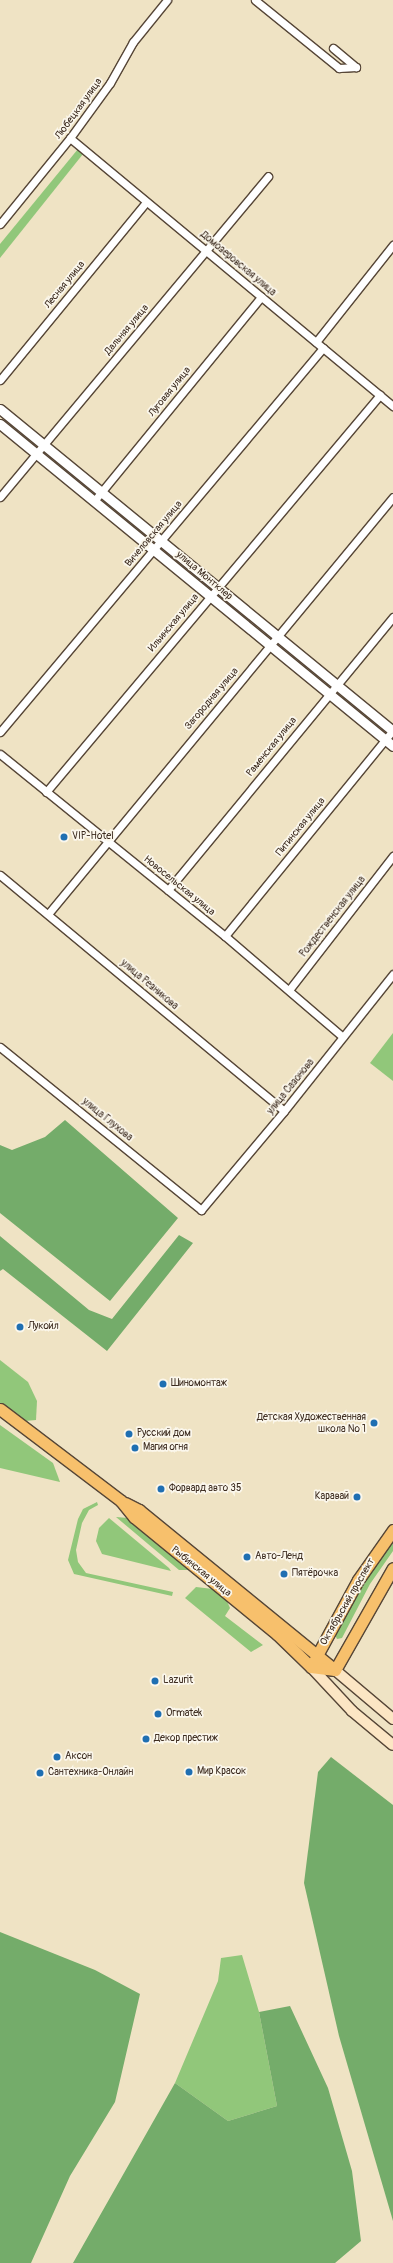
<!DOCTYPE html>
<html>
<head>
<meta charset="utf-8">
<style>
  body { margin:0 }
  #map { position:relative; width:393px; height:2263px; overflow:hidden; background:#efe3c4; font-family:Pangolin,sans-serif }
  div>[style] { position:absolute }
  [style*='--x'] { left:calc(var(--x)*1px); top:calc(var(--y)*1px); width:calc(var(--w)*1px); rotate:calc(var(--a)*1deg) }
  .green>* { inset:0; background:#91c77a }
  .forest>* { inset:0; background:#74ac6a }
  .roads { filter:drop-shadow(1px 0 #564637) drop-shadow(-1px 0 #564637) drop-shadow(0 1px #564637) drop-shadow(0 -1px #564637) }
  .minor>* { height:7px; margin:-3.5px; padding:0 3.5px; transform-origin:3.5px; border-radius:3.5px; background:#fff }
  .tertiary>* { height:9px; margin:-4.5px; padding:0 4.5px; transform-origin:4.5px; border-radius:4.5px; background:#fff }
  .secondary>* { height:10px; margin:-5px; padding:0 5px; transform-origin:5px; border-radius:5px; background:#fce6c4 }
  .primary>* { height:11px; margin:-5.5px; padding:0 5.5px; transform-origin:5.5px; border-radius:5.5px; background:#f7c06c }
  .dots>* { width:11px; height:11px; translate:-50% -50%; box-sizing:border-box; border:2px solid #fbf7ec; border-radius:50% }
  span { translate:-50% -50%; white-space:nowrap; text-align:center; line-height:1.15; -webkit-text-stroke:3.5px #fbf7ec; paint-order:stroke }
  .street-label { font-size:10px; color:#3b2a1e }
  .poi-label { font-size:10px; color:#3b2a1e }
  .left { translate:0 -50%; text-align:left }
  .right { translate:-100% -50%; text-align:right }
</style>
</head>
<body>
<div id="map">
  <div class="green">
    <i style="clip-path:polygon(78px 149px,83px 154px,0 258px,0 244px)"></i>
    <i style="clip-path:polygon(393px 1033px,393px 1081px,370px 1063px)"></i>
    <i style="clip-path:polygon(0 1360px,28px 1382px,37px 1401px,36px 1420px,25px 1421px,0 1404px)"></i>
    <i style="clip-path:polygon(0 1425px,53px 1463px,60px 1482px,0 1468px)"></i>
    <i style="clip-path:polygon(97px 1502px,98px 1505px,89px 1510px,82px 1523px,76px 1550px,78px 1562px,86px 1573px,173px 1592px,172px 1596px,74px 1574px,68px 1560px,78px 1519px,83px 1509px)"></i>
    <i style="clip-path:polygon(116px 1517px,128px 1518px,190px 1570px,179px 1570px)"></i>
    <i style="clip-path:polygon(109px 1518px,169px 1568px,171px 1571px,102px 1554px,96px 1541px,99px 1528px)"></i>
    <i style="clip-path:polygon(393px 1536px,393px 1551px,370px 1584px,342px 1638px,337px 1639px,335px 1635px,361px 1584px)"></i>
    <i style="clip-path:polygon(196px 1587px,213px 1589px,226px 1599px,230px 1608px,225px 1616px,263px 1645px,251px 1652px,185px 1598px)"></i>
    <i style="clip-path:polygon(242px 1955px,259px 2012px,277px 2106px,228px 2121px,175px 2083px,218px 1981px,221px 1958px)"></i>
  </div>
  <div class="forest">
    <i style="clip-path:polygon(65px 1120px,178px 1218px,110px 1301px,0 1213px,0 1145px,12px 1150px,45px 1137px)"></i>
    <i style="clip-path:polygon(179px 1235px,193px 1243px,107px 1351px,3px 1269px,0 1271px,0 1236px,89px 1310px,112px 1319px)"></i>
    <i style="clip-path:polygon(331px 1757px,393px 1805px,393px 2221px,339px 2036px,304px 1883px,318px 1772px)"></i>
    <i style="clip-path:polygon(0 1932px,95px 1970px,140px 1994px,115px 2102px,70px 2176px,31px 2263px,0 2263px)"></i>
    <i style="clip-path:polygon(290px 2006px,328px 2088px,352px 2171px,361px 2241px,335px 2263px,73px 2263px,175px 2083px,228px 2121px,277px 2106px,259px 2012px)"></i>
  </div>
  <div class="roads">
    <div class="minor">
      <i style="--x:255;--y:0;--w:108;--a:39"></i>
      <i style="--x:339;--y:68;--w:17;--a:-3"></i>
      <i style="--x:333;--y:48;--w:30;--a:40"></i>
      <i style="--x:70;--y:138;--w:420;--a:39.7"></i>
      <i style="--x:0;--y:224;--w:111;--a:-50.9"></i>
      <i style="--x:70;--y:138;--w:68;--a:-54"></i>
      <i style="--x:110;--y:83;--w:47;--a:-60.7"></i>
      <i style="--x:133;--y:42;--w:54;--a:-51"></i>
      <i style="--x:316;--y:342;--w:124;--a:-51.6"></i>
      <i style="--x:0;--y:380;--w:230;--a:-50.6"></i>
      <i style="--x:0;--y:497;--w:418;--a:-50.1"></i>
      <i style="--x:94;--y:501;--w:264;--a:-50.7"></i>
      <i style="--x:0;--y:732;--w:502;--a:-49.93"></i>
      <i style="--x:0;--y:754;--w:289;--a:39"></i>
      <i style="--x:225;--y:936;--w:155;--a:40.6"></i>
      <i style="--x:46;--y:792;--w:519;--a:-49.93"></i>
      <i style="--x:0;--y:875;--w:369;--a:39.7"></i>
      <i style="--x:168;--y:890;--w:354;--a:-50.5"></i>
      <i style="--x:48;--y:914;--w:541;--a:-50.4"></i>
      <i style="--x:225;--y:936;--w:266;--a:-50.8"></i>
      <i style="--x:289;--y:990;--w:170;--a:-52.2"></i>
      <i style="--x:0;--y:1047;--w:259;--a:39"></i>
      <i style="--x:201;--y:1210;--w:129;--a:-50"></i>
      <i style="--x:284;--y:1111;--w:175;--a:-51.5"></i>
    </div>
    <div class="tertiary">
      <i style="--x:0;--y:409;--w:508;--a:39.33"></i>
      <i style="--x:0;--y:424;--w:508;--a:39.33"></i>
    </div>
    <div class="secondary">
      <i style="--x:311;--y:1667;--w:60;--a:47"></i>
      <i style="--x:352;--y:1711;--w:53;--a:39.7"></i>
      <i style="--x:335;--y:1670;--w:76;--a:40.2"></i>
    </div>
    <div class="primary">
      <i style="--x:0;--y:1409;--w:152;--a:37.2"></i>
      <i style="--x:121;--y:1501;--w:21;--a:51"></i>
      <i style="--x:134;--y:1517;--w:185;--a:39.3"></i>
      <i style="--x:277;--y:1634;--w:47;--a:44.1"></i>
      <i style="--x:125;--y:1503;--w:16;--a:27"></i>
      <i style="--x:139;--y:1510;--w:253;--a:39.2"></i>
      <i style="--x:314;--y:1661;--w:92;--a:-61.5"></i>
      <i style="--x:358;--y:1580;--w:61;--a:-55"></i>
      <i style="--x:311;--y:1667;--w:24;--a:7"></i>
      <i style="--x:335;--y:1670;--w:117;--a:-60.4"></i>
    </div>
  </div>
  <div class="dots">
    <i style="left:64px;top:837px;background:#1f6fb2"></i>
    <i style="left:20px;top:1327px;background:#1f6fb2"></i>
    <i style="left:163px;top:1384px;background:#1f6fb2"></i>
    <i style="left:374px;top:1423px;background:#1f6fb2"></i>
    <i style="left:129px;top:1434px;background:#1f6fb2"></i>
    <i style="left:135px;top:1448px;background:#1f6fb2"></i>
    <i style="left:161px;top:1489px;background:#1f6fb2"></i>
    <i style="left:357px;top:1497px;background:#1f6fb2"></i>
    <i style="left:247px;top:1557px;background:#1f6fb2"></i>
    <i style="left:284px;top:1574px;background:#1f6fb2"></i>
    <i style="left:155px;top:1681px;background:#1f6fb2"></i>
    <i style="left:158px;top:1714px;background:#1f6fb2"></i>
    <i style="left:146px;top:1739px;background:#1f6fb2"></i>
    <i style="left:57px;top:1757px;background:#1f6fb2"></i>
    <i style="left:189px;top:1772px;background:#1f6fb2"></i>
    <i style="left:40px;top:1773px;background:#1f6fb2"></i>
  </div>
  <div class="street-label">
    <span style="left:79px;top:109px;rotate:-54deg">Любецкая улица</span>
    <span style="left:238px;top:264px;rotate:40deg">Домозеровская улица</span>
    <span style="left:65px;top:285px;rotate:-51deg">Лесная улица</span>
    <span style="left:127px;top:330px;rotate:-50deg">Дальняя улица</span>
    <span style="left:170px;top:392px;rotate:-51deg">Луговая улица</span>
    <span style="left:154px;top:534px;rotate:-50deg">Вичеловская улица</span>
    <span style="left:204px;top:576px;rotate:40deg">улица Монтклер</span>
    <span style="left:174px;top:623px;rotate:-50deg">Ильинская улица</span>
    <span style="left:212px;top:699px;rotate:-50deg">Загородная улица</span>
    <span style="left:272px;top:747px;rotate:-51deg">Раменская улица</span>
    <span style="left:301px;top:827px;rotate:-51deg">Питинская улица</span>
    <span style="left:179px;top:886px;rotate:39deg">Новосельская улица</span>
    <span style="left:333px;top:917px;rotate:-52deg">Рождественская улица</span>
    <span style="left:149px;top:985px;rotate:40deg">улица Резникова</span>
    <span style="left:291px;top:1087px;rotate:-51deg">улица Сазонова</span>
    <span style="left:107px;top:1120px;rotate:39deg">улица Глухова</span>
    <span style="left:201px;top:1572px;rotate:39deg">Рыбинская улица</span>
    <span style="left:348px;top:1602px;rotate:-60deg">Октябрьский проспект</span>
  </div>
  <div class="poi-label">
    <span class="left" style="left:72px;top:837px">VIP-Hotel</span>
    <span class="left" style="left:28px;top:1327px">Лукойл</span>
    <span class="left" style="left:171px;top:1384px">Шиномонтаж</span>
    <span class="right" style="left:366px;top:1423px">Детская Художественная<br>школа № 1</span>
    <span class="left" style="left:137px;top:1434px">Русский дом</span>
    <span class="left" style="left:143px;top:1448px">Магия огня</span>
    <span class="left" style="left:169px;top:1489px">Форвард авто 35</span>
    <span class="right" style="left:349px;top:1497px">Каравай</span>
    <span class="left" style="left:255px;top:1557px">Авто-Ленд</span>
    <span class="left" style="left:292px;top:1574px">Пятёрочка</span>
    <span class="left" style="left:163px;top:1681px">Lazurit</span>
    <span class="left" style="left:166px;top:1714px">Ormatek</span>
    <span class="left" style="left:154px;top:1739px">Декор престиж</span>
    <span class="left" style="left:65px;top:1757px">Аксон</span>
    <span class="left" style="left:197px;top:1772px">Мир Красок</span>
    <span class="left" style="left:48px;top:1773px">Сантехника-Онлайн</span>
  </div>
</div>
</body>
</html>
